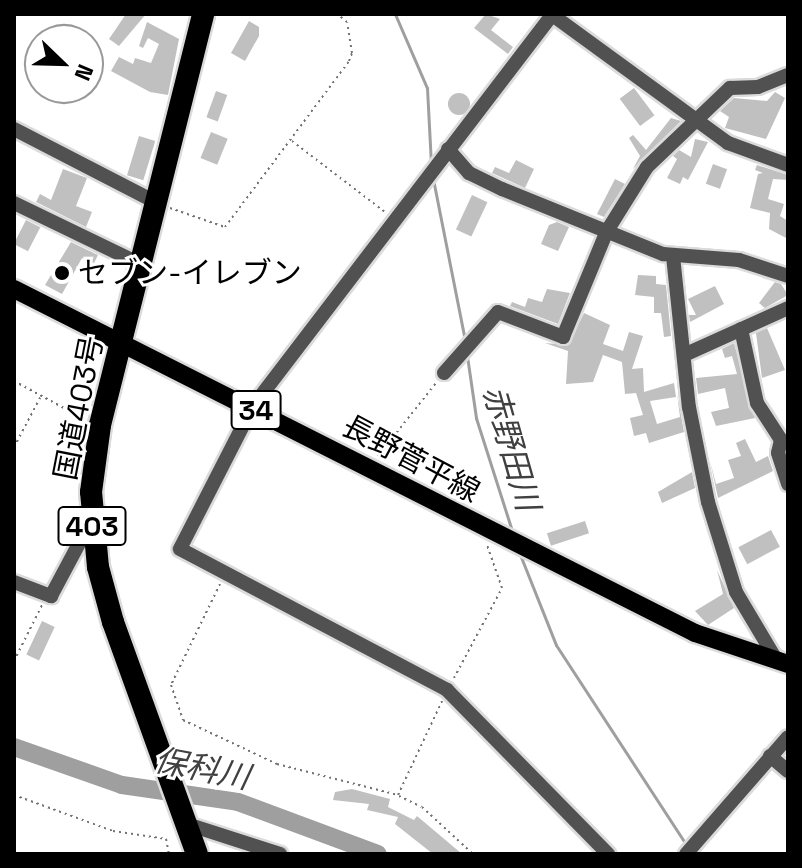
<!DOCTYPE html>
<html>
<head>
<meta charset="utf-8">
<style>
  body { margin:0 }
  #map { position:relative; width:802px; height:868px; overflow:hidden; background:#fff; font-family:"Space Grotesk","Noto Sans JP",sans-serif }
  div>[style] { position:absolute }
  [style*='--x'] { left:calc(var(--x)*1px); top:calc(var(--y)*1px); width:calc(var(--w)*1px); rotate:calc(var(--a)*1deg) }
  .stream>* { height:3px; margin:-1.5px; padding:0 1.5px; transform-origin:1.5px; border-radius:1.5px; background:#9f9f9f }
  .river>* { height:18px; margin:-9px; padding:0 9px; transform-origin:9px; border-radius:9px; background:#9f9f9f }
  .building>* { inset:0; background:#c0c0c0; transform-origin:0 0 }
  .round { border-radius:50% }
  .path>* { height:2px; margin-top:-1px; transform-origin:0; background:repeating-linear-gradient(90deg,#737373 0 2px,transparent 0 6px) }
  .roads { filter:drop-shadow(2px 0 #dbdbdb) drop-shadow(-2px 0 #dbdbdb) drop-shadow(0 2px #dbdbdb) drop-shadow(0 -2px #dbdbdb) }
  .minor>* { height:14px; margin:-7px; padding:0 7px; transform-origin:7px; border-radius:7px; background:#515151 }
  .major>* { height:18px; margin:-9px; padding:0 9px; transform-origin:9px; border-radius:9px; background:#000 }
  .highway>* { height:22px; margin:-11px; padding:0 11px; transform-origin:11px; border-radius:11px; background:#000 }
  .dots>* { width:22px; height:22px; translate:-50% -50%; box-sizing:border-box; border:4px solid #fff; border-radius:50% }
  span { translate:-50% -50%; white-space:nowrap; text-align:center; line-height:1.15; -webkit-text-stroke:6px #fff; paint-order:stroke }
  .shield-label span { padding:2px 6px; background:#fff; border:2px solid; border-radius:6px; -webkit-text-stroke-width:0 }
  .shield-label { font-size:28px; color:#000; font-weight:700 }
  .poi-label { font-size:30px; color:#000 }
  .left { translate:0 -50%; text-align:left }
  .street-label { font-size:30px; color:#000 }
  .water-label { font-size:32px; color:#404040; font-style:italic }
  .frame { position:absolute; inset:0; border:16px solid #000; pointer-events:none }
  .north { position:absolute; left:24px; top:24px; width:80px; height:80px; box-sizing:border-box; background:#fff; border:2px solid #999; border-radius:50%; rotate:113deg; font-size:22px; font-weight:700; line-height:32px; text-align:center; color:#000 }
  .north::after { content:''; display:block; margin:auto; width:28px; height:36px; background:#000; clip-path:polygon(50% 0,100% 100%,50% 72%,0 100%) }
</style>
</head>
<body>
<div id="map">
  <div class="stream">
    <i style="--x:395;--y:14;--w:81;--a:66.6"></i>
    <i style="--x:427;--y:88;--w:76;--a:87"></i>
    <i style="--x:433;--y:179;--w:164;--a:78.8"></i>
    <i style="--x:467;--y:356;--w:63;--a:81.7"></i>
    <i style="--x:476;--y:418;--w:122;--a:72.3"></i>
    <i style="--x:519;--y:552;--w:100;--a:68.3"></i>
    <i style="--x:556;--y:645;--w:240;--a:56.9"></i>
  </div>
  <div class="river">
    <i style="--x:14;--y:747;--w:114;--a:19.4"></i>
    <i style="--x:122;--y:785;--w:117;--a:8.3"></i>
    <i style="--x:238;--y:802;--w:149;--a:20.4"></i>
  </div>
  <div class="building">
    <i style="clip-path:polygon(126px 14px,146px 14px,119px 46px,109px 39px)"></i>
    <i style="clip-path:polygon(486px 14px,500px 19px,491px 30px,513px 47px,508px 54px,474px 28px)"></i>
    <i style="clip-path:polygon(249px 21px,259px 27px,259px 36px,245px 61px,231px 53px)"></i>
    <i style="clip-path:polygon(147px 22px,179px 39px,168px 95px,150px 92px,111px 71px,119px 57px,133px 64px,135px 58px,151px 63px,159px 44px,148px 38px,143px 48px,139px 46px)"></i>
    <i style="left:634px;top:88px;width:34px;height:18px;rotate:53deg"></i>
    <i style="left:216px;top:91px;width:12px;height:28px;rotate:20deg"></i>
    <i style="clip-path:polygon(775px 92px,785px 98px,766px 139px,725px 128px,729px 117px,720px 111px,734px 98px,767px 101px)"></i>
    <i class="round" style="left:448px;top:93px;width:22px;height:22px"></i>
    <i style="clip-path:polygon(671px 118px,681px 121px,633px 169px,640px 156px,629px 138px,633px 135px,646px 150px)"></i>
    <i style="left:211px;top:132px;width:18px;height:28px;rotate:22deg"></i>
    <i style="left:139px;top:136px;width:17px;height:41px;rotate:17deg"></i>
    <i style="clip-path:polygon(695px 139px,708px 142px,688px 180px,683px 177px,680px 184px,667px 178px,677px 159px,673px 156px,679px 150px,691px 157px)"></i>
    <i style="clip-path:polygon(516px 160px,534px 169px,525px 188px,492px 173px,495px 167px,509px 173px)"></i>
    <i style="left:713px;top:164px;width:15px;height:21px;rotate:20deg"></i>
    <i style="clip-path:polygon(757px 165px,788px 175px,788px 180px,773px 179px,768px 199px,784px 204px,780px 216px,788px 221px,788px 239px,769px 229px,770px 213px,750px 208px,758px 174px,763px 173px,755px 170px)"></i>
    <i style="clip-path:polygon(63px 169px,87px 178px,76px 206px,92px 212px,86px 227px,36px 202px,40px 194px,51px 200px)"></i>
    <i style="clip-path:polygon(615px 179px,625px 184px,604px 217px,597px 214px)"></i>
    <i style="left:472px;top:195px;width:17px;height:38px;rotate:25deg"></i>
    <i style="left:26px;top:220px;width:16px;height:27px;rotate:27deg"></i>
    <i style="clip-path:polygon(557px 222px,569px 227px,558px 251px,541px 244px,549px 225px)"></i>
    <i style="clip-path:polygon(71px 242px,98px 255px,94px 263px,82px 258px,62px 294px,45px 285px)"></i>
    <i style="clip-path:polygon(638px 275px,656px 276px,656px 284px,666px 285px,671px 336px,664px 337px,661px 313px,654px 313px,654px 297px,635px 295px)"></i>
    <i style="clip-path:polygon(753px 275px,781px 284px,788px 295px,765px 308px,759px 303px,775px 282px)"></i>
    <i style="clip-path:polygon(715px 286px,724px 304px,690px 322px,689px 315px,696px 315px,688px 299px)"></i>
    <i style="clip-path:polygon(547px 289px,570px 293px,558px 324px,510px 306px,512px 302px,525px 307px,528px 298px,542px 302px)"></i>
    <i style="clip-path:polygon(584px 313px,610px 325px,603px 344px,623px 351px,629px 332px,643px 336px,632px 369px,643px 368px,644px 392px,674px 383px,676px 397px,650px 401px,657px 424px,680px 417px,677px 393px,684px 432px,649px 443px,646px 433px,634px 436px,630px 418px,643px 415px,636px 393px,625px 394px,622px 362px,603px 355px,593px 382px,566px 384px,568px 351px,545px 343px,568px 345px)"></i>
    <i style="clip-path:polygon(767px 328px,785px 370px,762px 378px,756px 333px)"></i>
    <i style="clip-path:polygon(734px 343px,755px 418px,716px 426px,711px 412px,729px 408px,725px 388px,698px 394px,696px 378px,737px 374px,732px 356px,725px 358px,722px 349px)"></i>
    <i style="clip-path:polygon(745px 439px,756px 462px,768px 456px,773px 471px,718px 498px,710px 461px,716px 484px,734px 478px,728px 460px,741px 456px,736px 443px)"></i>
    <i style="clip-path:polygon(692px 472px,695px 488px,662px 503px,658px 492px)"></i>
    <i style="left:585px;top:521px;width:13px;height:40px;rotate:72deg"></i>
    <i style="left:771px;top:530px;width:19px;height:37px;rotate:62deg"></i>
    <i style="clip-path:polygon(717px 570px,734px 608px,708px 625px,695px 611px,723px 594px)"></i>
    <i style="left:42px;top:621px;width:14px;height:37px;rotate:25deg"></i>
    <i style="clip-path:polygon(352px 789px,390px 799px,388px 807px,414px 820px,417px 816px,462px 854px,433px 854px,395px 824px,398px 817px,367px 810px,369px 804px,333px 800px,335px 792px)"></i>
  </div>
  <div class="path">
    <i style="--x:292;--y:141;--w:117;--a:37.4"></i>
    <i style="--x:170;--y:208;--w:58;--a:19.1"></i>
    <i style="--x:225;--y:227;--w:207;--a:-53.2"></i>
    <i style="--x:349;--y:61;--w:9;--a:-69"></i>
    <i style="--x:352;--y:53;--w:31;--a:-99"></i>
    <i style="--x:347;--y:22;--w:13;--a:-141"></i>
    <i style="--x:14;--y:381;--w:82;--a:28.4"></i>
    <i style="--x:14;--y:447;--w:58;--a:-62.1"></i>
    <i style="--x:378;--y:456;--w:93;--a:-51.5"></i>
    <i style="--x:220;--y:584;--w:112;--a:115.9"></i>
    <i style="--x:171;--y:685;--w:37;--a:71"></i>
    <i style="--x:183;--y:720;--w:104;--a:25.1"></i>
    <i style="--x:277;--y:764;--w:125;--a:14.4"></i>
    <i style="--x:398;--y:795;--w:104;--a:-64.9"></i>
    <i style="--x:14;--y:661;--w:63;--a:-63.4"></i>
    <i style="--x:454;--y:678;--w:102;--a:-61.9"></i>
    <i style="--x:502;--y:588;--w:46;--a:-109.2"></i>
    <i style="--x:14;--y:795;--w:105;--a:20"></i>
    <i style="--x:113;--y:831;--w:54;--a:8.6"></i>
    <i style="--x:166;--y:839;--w:15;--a:79"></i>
    <i style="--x:399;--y:796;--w:25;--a:26"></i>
    <i style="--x:422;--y:807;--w:69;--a:42.7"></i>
  </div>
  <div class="roads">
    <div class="minor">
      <i style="--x:551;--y:14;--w:219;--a:36.1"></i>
      <i style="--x:728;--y:143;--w:64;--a:20.1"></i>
      <i style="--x:552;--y:15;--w:494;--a:127.4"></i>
      <i style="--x:252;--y:408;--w:158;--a:117.1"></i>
      <i style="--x:180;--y:549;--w:302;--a:27.8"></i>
      <i style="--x:447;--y:690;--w:230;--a:45.5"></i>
      <i style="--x:14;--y:129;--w:163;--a:27.3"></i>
      <i style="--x:448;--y:149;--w:32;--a:49"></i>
      <i style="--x:469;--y:173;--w:37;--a:26"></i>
      <i style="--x:502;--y:189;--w:174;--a:22"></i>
      <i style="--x:663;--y:254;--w:76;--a:4.5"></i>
      <i style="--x:739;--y:260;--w:52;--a:18.1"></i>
      <i style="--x:14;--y:203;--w:142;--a:25.8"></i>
      <i style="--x:673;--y:256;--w:152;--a:84"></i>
      <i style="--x:689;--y:407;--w:97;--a:78.7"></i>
      <i style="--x:708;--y:502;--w:94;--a:72.7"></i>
      <i style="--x:736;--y:592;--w:80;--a:59.3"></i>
      <i style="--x:741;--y:329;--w:76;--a:77.8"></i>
      <i style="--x:757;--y:403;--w:44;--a:57"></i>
      <i style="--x:781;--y:440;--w:13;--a:103"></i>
      <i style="--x:778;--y:453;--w:33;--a:72"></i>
      <i style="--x:684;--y:355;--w:114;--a:-24.3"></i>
      <i style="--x:444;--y:373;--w:81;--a:-48.5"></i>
      <i style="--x:498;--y:312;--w:70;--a:21"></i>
      <i style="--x:563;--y:337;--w:115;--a:-67.5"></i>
      <i style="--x:607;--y:231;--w:75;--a:-58"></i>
      <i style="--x:647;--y:167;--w:115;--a:-43.6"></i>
      <i style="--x:730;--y:88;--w:28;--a:-2"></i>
      <i style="--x:758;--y:87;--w:32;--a:-22"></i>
      <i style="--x:14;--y:582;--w:40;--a:21"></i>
      <i style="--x:51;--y:596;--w:68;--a:-61.9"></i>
      <i style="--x:83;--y:536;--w:11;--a:-34"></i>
      <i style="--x:770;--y:756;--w:23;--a:40"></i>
      <i style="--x:187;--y:824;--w:98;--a:17.9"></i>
      <i style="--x:686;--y:854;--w:155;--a:-48.9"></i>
    </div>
    <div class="major">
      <i style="--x:14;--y:289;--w:763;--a:26.8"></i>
      <i style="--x:695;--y:633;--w:98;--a:18.4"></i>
    </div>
    <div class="highway">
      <i style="--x:197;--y:854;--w:247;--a:-109.9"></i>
      <i style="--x:113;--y:622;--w:57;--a:-105.3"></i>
      <i style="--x:98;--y:567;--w:75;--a:-95.3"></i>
      <i style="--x:91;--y:492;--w:68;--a:-82.3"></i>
      <i style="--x:100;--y:425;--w:424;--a:-75.9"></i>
    </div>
  </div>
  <div class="dots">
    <i style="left:62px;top:273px;background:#000"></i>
  </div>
  <div class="shield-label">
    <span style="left:256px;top:410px">34</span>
    <span style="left:92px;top:526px">403</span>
  </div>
  <div class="poi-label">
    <span class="left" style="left:78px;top:273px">セブン-イレブン</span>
  </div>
  <div class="street-label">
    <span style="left:79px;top:408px;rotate:-79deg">国道403号</span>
    <span style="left:411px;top:459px;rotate:28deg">長野菅平線</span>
  </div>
  <div class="water-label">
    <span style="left:511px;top:448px;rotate:74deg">赤野田川</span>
    <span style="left:202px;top:769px;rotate:11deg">保科川</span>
  </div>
  <div class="frame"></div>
  <div class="north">N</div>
</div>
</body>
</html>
